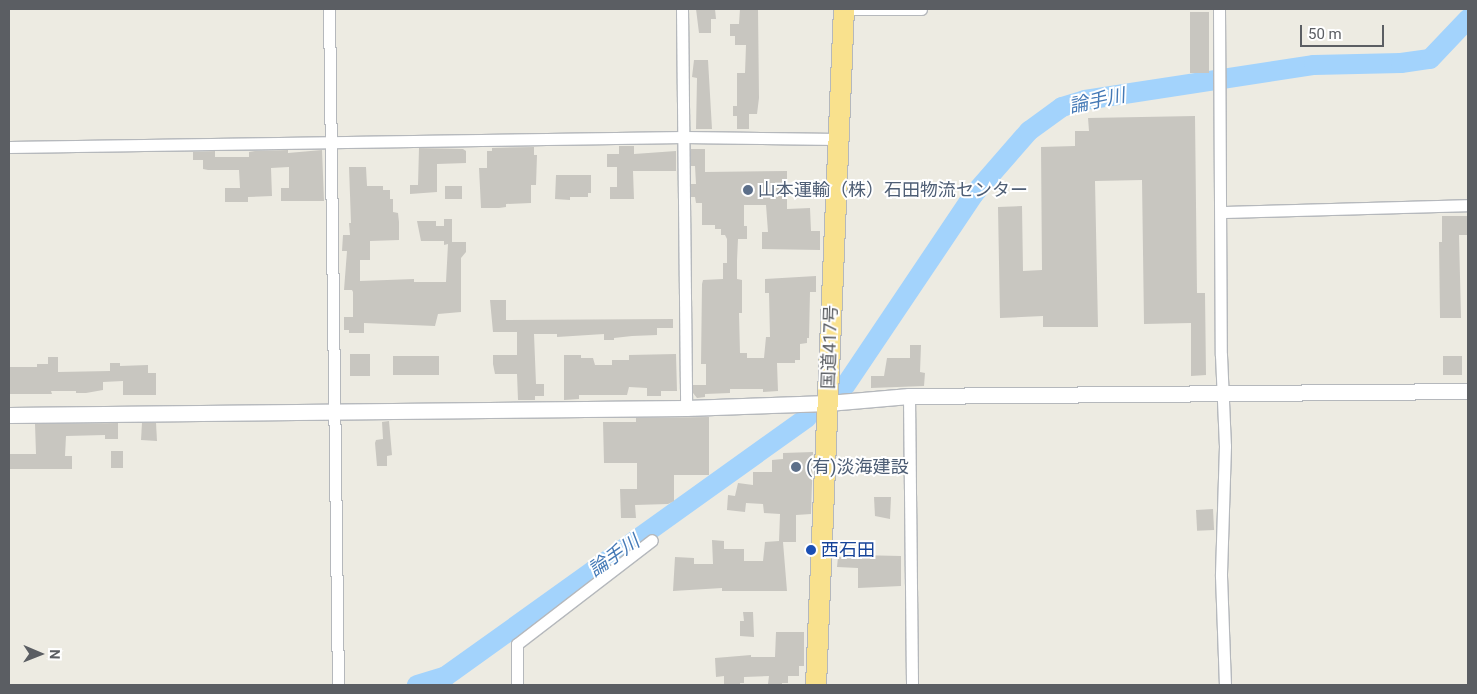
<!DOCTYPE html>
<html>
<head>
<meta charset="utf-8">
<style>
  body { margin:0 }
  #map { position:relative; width:1477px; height:694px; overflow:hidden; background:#edebe2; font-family:Roboto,"Noto Sans JP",sans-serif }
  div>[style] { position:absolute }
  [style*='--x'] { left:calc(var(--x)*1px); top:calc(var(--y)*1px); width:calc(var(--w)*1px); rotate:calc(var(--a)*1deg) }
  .river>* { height:20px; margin:-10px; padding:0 10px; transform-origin:10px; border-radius:10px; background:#a3d3fc }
  .building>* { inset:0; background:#c8c6c0; transform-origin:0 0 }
  .roads { filter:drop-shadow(1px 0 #b5b8bc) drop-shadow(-1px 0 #b5b8bc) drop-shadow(0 1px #b5b8bc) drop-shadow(0 -1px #b5b8bc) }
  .street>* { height:11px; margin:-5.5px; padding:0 5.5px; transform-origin:5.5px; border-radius:5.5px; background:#fff }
  .secondary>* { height:15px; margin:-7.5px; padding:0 7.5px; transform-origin:7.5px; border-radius:7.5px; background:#fff }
  .highway>* { height:20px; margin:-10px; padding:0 10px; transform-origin:10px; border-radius:10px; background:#f9e18d }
  .dots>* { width:14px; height:14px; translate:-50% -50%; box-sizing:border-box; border:2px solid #fff; border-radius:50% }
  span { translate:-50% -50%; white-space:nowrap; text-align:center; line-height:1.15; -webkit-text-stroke:4px #fff; paint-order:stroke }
  .service-label { font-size:18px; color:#4e5e75 }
  .left { translate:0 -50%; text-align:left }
  .street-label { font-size:18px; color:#5b5e63 }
  .transit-label { font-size:18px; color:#164399 }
  .water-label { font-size:19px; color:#4479b6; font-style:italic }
  .frame { position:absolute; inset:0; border:10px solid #5b5e63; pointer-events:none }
  .north { position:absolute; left:15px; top:629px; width:50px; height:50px; -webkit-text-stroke:4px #fff; paint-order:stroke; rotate:91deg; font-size:14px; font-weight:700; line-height:20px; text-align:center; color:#5b5e63 }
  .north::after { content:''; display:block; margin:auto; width:18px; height:22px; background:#5b5e63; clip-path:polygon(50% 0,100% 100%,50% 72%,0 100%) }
  .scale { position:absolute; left:1300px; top:25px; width:84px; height:22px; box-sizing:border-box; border:2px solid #5b5e63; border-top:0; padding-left:6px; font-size:15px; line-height:18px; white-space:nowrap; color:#5b5e63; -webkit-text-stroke:4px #fff; paint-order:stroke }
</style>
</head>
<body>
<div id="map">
  <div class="river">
    <i style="--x:845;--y:386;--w:231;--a:-56.1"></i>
    <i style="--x:974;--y:194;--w:84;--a:-48.9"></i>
    <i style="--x:1029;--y:131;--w:41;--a:-36"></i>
    <i style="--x:1062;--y:107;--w:24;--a:-17"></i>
    <i style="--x:1085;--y:100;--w:232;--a:-8.7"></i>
    <i style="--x:1314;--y:65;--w:87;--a:-1.3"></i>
    <i style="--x:1401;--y:63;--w:29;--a:-8"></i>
    <i style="--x:1430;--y:59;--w:55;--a:-46.5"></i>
    <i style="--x:417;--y:685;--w:30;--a:-17"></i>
    <i style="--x:446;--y:676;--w:444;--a:-35.6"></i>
  </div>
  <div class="building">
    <i style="clip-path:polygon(696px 9px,715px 9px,716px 19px,711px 19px,711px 33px,699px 33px)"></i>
    <i style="clip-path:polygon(740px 9px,758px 9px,759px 98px,757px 114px,749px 114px,749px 129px,737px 129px,737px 116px,733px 116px,733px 106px,737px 106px,737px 73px,745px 73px,746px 45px,735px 45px,735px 36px,730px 36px,730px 24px,739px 24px)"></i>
    <i style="left:1190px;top:12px;width:19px;height:61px"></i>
    <i style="clip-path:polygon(694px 60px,708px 60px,712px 129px,696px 129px,697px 78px,692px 77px)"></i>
    <i style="clip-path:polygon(1195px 116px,1197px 293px,1205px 293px,1206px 375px,1191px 376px,1191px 323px,1144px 324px,1142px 180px,1095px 181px,1098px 327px,1043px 327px,1043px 316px,1000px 318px,998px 207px,1022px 206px,1023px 271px,1042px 270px,1041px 147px,1075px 146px,1075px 131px,1089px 131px,1088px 118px)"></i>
    <i style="clip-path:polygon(619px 146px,634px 146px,634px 154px,676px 151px,676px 171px,633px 171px,634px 199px,610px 199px,610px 187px,617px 187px,617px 167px,607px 167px,607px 154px,619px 154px)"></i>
    <i style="clip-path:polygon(534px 147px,534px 155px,537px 155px,536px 185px,531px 185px,531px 203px,506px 204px,506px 207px,499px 208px,481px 208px,479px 168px,487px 168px,487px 151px,492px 151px,492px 148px)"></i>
    <i style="clip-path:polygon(419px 148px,463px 149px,466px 151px,466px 163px,437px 164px,437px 192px,410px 194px,410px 185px,418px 185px)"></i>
    <i style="clip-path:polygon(691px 149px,705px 149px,705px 172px,787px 171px,787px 209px,810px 208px,811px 231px,820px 231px,820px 250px,762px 249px,762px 232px,768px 232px,766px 205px,744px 205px,744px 226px,747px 226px,747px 239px,738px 239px,737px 261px,737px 279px,742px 280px,742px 313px,739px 313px,740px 353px,747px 353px,747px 358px,764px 358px,766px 337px,770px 337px,769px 293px,765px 293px,765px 279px,816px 276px,816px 292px,810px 292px,809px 338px,807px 338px,807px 343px,800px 344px,800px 360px,795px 360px,795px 363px,777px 363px,778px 391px,763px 392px,763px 389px,730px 389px,730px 393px,705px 394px,705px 397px,697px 398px,693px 393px,693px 385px,706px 385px,706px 364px,701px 364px,702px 284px,703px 280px,723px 279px,723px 263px,727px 263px,727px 239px,725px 235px,721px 235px,721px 229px,715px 229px,715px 225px,702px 225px,702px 203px,696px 203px,695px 197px,691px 197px,691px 184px,696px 184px,695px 166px,691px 166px)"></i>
    <i style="clip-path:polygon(288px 150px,288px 153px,322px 150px,324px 201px,281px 201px,281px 188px,289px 188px,289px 167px,271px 168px,272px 196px,248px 197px,248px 202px,225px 202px,225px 188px,240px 188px,239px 170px,208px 170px,203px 169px,203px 160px,193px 160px,193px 152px,215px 151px,215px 157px,249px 157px,249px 152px,255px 151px)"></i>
    <i style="clip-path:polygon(349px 167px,366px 167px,367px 186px,383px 186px,383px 190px,390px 190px,390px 199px,393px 199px,393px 212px,398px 213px,399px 222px,399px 240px,370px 241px,370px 260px,360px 260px,360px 281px,414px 279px,414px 282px,446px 282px,448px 244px,444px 245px,444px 241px,421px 241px,417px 221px,436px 221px,436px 226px,444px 226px,444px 219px,452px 219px,452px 242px,466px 242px,466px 252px,461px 258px,461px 312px,438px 314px,435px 326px,364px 323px,364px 333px,349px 333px,349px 330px,344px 330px,344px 317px,353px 317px,353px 292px,352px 290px,344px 290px,347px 251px,342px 251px,343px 235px,350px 235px,349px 223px,351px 223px)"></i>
    <i style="clip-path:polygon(556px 175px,591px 175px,591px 193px,588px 193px,588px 197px,570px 197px,570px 200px,555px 199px)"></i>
    <i style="left:445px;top:186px;width:17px;height:13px"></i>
    <i style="clip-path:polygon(1442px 216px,1468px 216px,1468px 235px,1459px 235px,1461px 318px,1440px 318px,1439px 242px,1442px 242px)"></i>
    <i style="clip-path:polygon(490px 300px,506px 300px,506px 320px,673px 319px,673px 328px,657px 328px,657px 335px,632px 336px,614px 338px,614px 340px,604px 340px,604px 334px,557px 337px,557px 334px,534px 334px,536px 384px,544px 384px,544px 396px,535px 396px,535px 400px,518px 400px,517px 374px,495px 374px,493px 364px,493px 355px,517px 355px,517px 332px,493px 332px)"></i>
    <i style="clip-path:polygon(910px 345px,921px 345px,920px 372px,925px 373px,924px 386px,871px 388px,871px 376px,884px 376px,887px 358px,910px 358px)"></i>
    <i style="left:350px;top:354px;width:20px;height:22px"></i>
    <i style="clip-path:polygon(676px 354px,677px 391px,661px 391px,661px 396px,647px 396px,647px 388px,629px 387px,627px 395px,579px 395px,579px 399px,564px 400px,564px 355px,581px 355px,581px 358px,593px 358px,595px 365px,612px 365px,612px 360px,629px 360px,629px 355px)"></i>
    <i style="left:393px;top:356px;width:46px;height:19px"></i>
    <i style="left:1443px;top:356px;width:19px;height:19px"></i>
    <i style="clip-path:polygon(48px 357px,58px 357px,58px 372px,110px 371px,110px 363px,120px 363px,120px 366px,148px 365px,148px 373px,156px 373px,156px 395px,123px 395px,123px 381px,103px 382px,103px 390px,86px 393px,76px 393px,76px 391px,51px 391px,52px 394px,9px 394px,9px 367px,37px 367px,37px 364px,48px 364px)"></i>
    <i style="clip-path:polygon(709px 417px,709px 475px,674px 475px,674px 501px,668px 504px,635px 505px,636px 518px,621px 518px,620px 489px,637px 489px,637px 463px,604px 463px,603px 422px,636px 422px,636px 418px)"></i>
    <i style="clip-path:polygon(389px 421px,392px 455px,387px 456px,387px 466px,377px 466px,375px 443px,376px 440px,383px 439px,382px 422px)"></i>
    <i style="clip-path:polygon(118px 423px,118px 439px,105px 439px,105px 435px,66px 436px,65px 456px,72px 456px,72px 469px,9px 469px,9px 454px,36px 454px,35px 424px)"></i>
    <i style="clip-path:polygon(142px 423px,156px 423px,157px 441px,141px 440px)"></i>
    <i style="left:111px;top:451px;width:12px;height:17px"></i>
    <i style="clip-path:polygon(813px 452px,811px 514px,796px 515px,796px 542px,783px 542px,787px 591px,722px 591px,722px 588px,673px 591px,675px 557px,694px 558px,694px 564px,713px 564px,712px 540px,724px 541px,724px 549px,744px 549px,744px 561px,763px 561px,765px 542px,779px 541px,780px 514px,764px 513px,763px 504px,746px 503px,745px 512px,727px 510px,728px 495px,735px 496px,738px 483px,753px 485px,753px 472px,772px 472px,772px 460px,783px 459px,783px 453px)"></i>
    <i style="clip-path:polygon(874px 497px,891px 497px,890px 519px,875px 516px)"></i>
    <i style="left:1213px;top:509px;width:21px;height:17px;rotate:87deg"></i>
    <i style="clip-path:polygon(857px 555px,901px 556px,901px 586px,858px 588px,858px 568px,837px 567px,838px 557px,857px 558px)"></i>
    <i style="clip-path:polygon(743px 612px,753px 612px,754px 637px,740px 636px,740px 621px,744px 621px)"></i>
    <i style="clip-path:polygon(776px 632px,804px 632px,804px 666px,799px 666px,799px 676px,788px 676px,788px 683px,782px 683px,782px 685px,768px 684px,769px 676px,744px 677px,744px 683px,740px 683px,740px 685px,724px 684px,724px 676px,716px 677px,715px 658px,751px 655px,751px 657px,775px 657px)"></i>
  </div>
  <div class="roads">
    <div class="street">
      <i style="--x:329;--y:9;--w:676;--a:89.24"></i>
      <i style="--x:682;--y:9;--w:399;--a:89.4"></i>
      <i style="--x:844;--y:9;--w:77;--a:0"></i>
      <i style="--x:1219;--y:9;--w:346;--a:89.7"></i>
      <i style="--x:1221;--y:355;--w:91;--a:87.5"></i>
      <i style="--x:1225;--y:446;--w:130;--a:91.8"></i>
      <i style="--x:1221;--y:576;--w:109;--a:87.9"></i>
      <i style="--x:9;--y:147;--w:675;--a:-0.85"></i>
      <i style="--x:684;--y:137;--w:154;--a:0.7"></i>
      <i style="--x:1221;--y:212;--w:247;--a:-1.6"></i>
      <i style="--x:909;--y:396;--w:289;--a:89.4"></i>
      <i style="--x:517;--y:685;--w:41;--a:-90"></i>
      <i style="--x:517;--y:644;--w:170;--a:-37.6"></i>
    </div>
    <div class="secondary">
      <i style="--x:9;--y:415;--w:677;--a:-0.59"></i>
      <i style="--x:686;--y:408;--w:142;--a:-2"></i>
      <i style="--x:828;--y:403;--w:81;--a:-4.9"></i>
      <i style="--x:909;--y:396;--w:559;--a:-0.51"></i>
    </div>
    <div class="highway">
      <i style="--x:816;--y:685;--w:677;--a:-87.63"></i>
    </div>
  </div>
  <div class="dots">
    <i style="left:748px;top:190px;background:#5c6f8a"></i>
    <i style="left:796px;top:467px;background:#5c6f8a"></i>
    <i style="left:811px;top:550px;background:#1a4fb4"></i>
  </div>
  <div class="service-label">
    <span class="left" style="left:758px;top:190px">山本運輸（株）石田物流センター</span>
    <span class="left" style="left:806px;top:467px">(有)淡海建設</span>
  </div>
  <div class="street-label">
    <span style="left:830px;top:347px;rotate:-88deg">国道417号</span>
  </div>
  <div class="transit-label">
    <span class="left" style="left:821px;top:550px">西石田</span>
  </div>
  <div class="water-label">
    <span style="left:1097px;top:101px;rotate:-12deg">論手川</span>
    <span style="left:614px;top:556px;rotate:-35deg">論手川</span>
  </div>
  <div class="frame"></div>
  <div class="north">N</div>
  <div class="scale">50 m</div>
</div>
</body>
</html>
